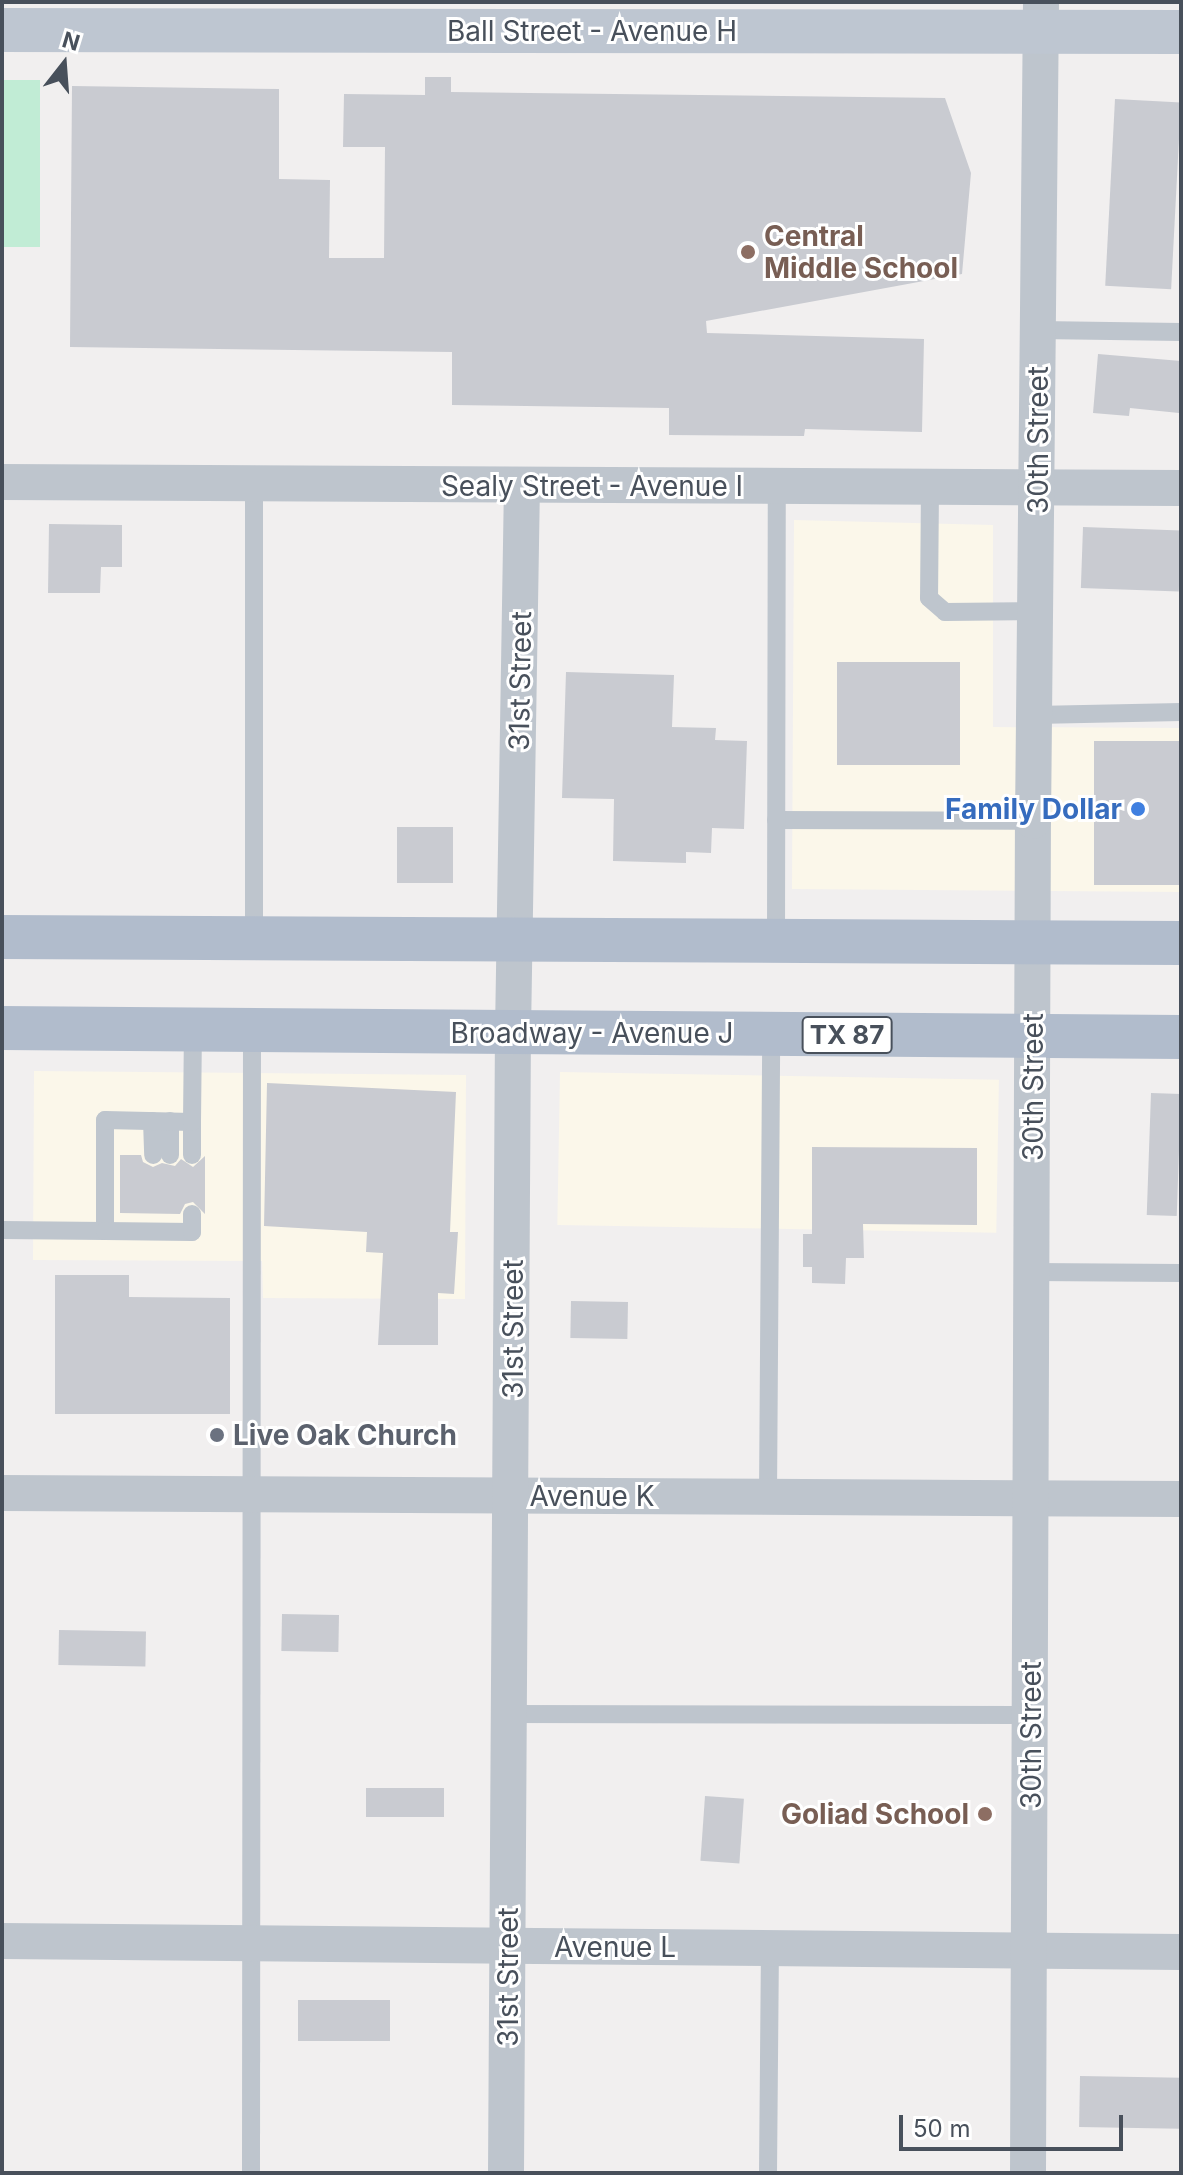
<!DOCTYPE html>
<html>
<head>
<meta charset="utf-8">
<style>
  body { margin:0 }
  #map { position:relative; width:1183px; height:2175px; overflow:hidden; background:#f1efef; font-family:Inter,sans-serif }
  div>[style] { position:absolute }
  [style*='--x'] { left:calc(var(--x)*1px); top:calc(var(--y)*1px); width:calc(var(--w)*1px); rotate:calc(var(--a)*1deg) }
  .commercial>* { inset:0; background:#fbf7ea; transform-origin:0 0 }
  .green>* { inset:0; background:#c1ecd5; transform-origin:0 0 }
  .building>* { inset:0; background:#c9cbd1; transform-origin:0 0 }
  .lane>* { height:18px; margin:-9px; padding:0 9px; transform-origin:9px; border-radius:9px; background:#bec5cd }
  .street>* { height:36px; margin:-18px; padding:0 18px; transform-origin:18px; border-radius:18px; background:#bec5cd }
  .secondary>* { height:44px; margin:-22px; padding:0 22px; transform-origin:22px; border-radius:22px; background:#bec6d1 }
  .primary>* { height:44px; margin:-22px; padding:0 22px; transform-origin:22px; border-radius:22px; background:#b1bccc }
  .dots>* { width:22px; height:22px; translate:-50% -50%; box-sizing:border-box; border:4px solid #fff; border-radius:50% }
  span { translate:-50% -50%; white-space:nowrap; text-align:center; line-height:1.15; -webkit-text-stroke:6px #fff; paint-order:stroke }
  .shield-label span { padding:2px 6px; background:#fff; border:2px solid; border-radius:6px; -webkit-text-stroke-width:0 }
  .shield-label { font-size:26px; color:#48505b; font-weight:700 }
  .street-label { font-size:28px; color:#48505b }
  .education-label { font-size:28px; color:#785e54; font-weight:700 }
  .left { translate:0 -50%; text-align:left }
  .right { translate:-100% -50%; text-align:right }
  .shop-label { font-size:28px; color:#366cbe; font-weight:700 }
  .worship-label { font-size:28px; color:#5b616d; font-weight:700 }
  .frame { position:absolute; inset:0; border:4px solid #48505b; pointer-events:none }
  .north { position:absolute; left:24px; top:24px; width:80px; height:80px; -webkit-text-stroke:6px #fff; paint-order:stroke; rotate:17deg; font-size:22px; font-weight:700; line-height:32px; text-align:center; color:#48505b }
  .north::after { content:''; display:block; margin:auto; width:28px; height:36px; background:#48505b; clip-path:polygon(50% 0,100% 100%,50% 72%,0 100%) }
  .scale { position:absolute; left:899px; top:2115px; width:224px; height:36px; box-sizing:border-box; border:4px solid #48505b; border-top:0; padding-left:10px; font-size:24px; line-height:28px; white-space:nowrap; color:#48505b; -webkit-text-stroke:6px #fff; paint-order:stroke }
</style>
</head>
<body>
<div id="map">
  <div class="commercial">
    <i style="clip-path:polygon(794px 520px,993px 525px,993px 727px,1181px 728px,1181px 892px,792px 889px)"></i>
    <i style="clip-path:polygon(34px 1071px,466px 1075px,465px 1299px,263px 1298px,262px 1261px,33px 1260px)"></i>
    <i style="left:560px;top:1072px;width:439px;height:153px;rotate:1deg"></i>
  </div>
  <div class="green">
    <i style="left:2px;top:80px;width:38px;height:167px"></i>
  </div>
  <div class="building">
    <i style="clip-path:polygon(425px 77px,451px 77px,451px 92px,945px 98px,971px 173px,962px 274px,706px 321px,707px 333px,924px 339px,922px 432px,805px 429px,804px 436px,669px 435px,669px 408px,452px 405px,452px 352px,70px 347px,72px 86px,279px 89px,279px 179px,330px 180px,329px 258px,384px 258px,385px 147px,343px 147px,344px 94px,425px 95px)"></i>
    <i style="left:1115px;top:99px;width:66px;height:187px;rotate:3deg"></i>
    <i style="clip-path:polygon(1098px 354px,1181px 361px,1179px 413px,1130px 408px,1129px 416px,1093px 413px)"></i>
    <i style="clip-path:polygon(49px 524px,122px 525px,122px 567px,101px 567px,100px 593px,48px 593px)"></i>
    <i style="left:1083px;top:527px;width:98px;height:61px;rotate:2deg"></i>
    <i style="left:837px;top:662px;width:123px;height:103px"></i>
    <i style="clip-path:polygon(566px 672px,674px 675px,672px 727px,716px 728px,715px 740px,747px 741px,744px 829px,712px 828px,711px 853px,686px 852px,686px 863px,613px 861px,614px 799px,562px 798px)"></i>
    <i style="left:1181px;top:741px;width:144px;height:87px;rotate:90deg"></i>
    <i style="left:397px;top:827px;width:56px;height:56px"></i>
    <i style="clip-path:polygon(267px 1083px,456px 1092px,450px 1232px,458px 1232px,454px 1294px,438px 1293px,438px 1345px,378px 1345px,383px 1253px,366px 1252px,367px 1232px,264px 1226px)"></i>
    <i style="left:1151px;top:1093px;width:30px;height:122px;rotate:2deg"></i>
    <i style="clip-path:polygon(812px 1147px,977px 1148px,977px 1225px,863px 1224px,864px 1258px,846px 1258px,845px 1284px,812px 1283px,812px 1267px,803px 1267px,803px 1234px,812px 1234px)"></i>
    <i style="clip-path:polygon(120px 1155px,141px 1155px,143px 1162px,153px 1167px,162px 1163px,175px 1166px,181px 1159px,193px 1167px,205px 1156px,205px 1214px,193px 1202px,185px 1204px,180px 1214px,120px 1213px)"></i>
    <i style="clip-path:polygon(55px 1275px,129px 1275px,129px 1297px,230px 1298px,230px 1414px,55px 1414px)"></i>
    <i style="left:571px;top:1301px;width:57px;height:37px;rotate:1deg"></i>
    <i style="left:282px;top:1614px;width:57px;height:37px;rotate:1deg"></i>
    <i style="left:59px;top:1630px;width:87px;height:35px;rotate:1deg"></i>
    <i style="left:366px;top:1788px;width:78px;height:29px"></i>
    <i style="left:705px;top:1796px;width:39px;height:65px;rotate:4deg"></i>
    <i style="left:298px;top:2000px;width:92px;height:41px"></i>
    <i style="left:1080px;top:2076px;width:101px;height:51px;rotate:1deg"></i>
  </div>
  <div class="lane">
    <i style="--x:1039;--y:330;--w:142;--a:0.8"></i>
    <i style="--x:930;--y:488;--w:110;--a:90.5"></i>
    <i style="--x:929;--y:598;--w:21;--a:41"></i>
    <i style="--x:945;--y:612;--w:91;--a:-0.6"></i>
    <i style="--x:1035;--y:715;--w:146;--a:-1.2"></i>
    <i style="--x:776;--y:820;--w:257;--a:0.2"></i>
    <i style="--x:254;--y:939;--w:455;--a:-90"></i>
    <i style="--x:776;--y:941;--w:454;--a:-89.9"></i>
    <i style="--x:152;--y:1121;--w:34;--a:88"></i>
    <i style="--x:192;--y:1122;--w:33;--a:90"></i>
    <i style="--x:170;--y:1155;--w:34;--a:-90"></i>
    <i style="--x:2;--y:1230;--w:103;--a:0.6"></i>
    <i style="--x:105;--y:1231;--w:111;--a:-90"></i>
    <i style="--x:105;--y:1120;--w:87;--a:1.3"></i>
    <i style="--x:192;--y:1122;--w:92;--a:-89.4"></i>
    <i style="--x:105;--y:1231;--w:87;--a:0.7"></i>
    <i style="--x:192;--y:1232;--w:18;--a:-90"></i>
    <i style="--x:1032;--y:1272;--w:149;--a:0.4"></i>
    <i style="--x:768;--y:1497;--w:463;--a:-89.6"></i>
    <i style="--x:510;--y:1714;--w:521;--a:0.11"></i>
    <i style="--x:251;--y:2173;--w:1143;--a:-89.95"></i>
    <i style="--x:768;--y:2173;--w:225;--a:-89.5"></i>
  </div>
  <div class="street">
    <i style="--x:2;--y:482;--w:1179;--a:0.29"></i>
    <i style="--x:2;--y:1493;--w:1179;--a:0.29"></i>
    <i style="--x:2;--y:1941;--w:1179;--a:0.53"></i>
    <i style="--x:506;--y:2173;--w:1141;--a:-89.65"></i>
    <i style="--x:513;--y:1032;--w:546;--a:-89.06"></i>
    <i style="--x:1028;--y:2173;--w:1352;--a:-89.79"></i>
    <i style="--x:1033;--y:821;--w:819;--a:-89.44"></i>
  </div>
  <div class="secondary">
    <i style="--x:2;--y:30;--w:1179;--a:0.1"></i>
  </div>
  <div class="primary">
    <i style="--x:2;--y:937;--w:1179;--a:0.29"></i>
    <i style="--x:2;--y:1028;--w:1179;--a:0.44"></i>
  </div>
  <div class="dots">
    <i style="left:748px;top:252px;background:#8d6e63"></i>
    <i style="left:1138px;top:809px;background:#3f7fe0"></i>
    <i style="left:217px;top:1435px;background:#6b7280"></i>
    <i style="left:985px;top:1814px;background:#8d6e63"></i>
  </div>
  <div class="shield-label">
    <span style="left:847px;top:1035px">TX 87</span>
  </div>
  <div class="street-label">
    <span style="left:592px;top:31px">Ball Street - Avenue H</span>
    <span style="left:1038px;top:440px;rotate:-90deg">30th Street</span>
    <span style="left:592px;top:486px">Sealy Street - Avenue I</span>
    <span style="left:520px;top:681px;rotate:-89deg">31st Street</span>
    <span style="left:592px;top:1033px">Broadway - Avenue J</span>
    <span style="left:1033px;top:1087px;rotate:-90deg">30th Street</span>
    <span style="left:513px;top:1329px;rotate:-90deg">31st Street</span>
    <span style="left:592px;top:1496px">Avenue K</span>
    <span style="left:1031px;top:1735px;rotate:-90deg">30th Street</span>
    <span style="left:615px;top:1947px">Avenue L</span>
    <span style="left:508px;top:1977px;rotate:-90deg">31st Street</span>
  </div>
  <div class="education-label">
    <span class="left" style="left:764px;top:252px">Central<br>Middle School</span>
    <span class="right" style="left:969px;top:1814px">Goliad School</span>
  </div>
  <div class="shop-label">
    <span class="right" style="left:1122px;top:809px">Family Dollar</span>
  </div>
  <div class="worship-label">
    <span class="left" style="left:233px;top:1435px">Live Oak Church</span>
  </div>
  <div class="frame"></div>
  <div class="north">N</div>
  <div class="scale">50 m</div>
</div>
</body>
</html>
